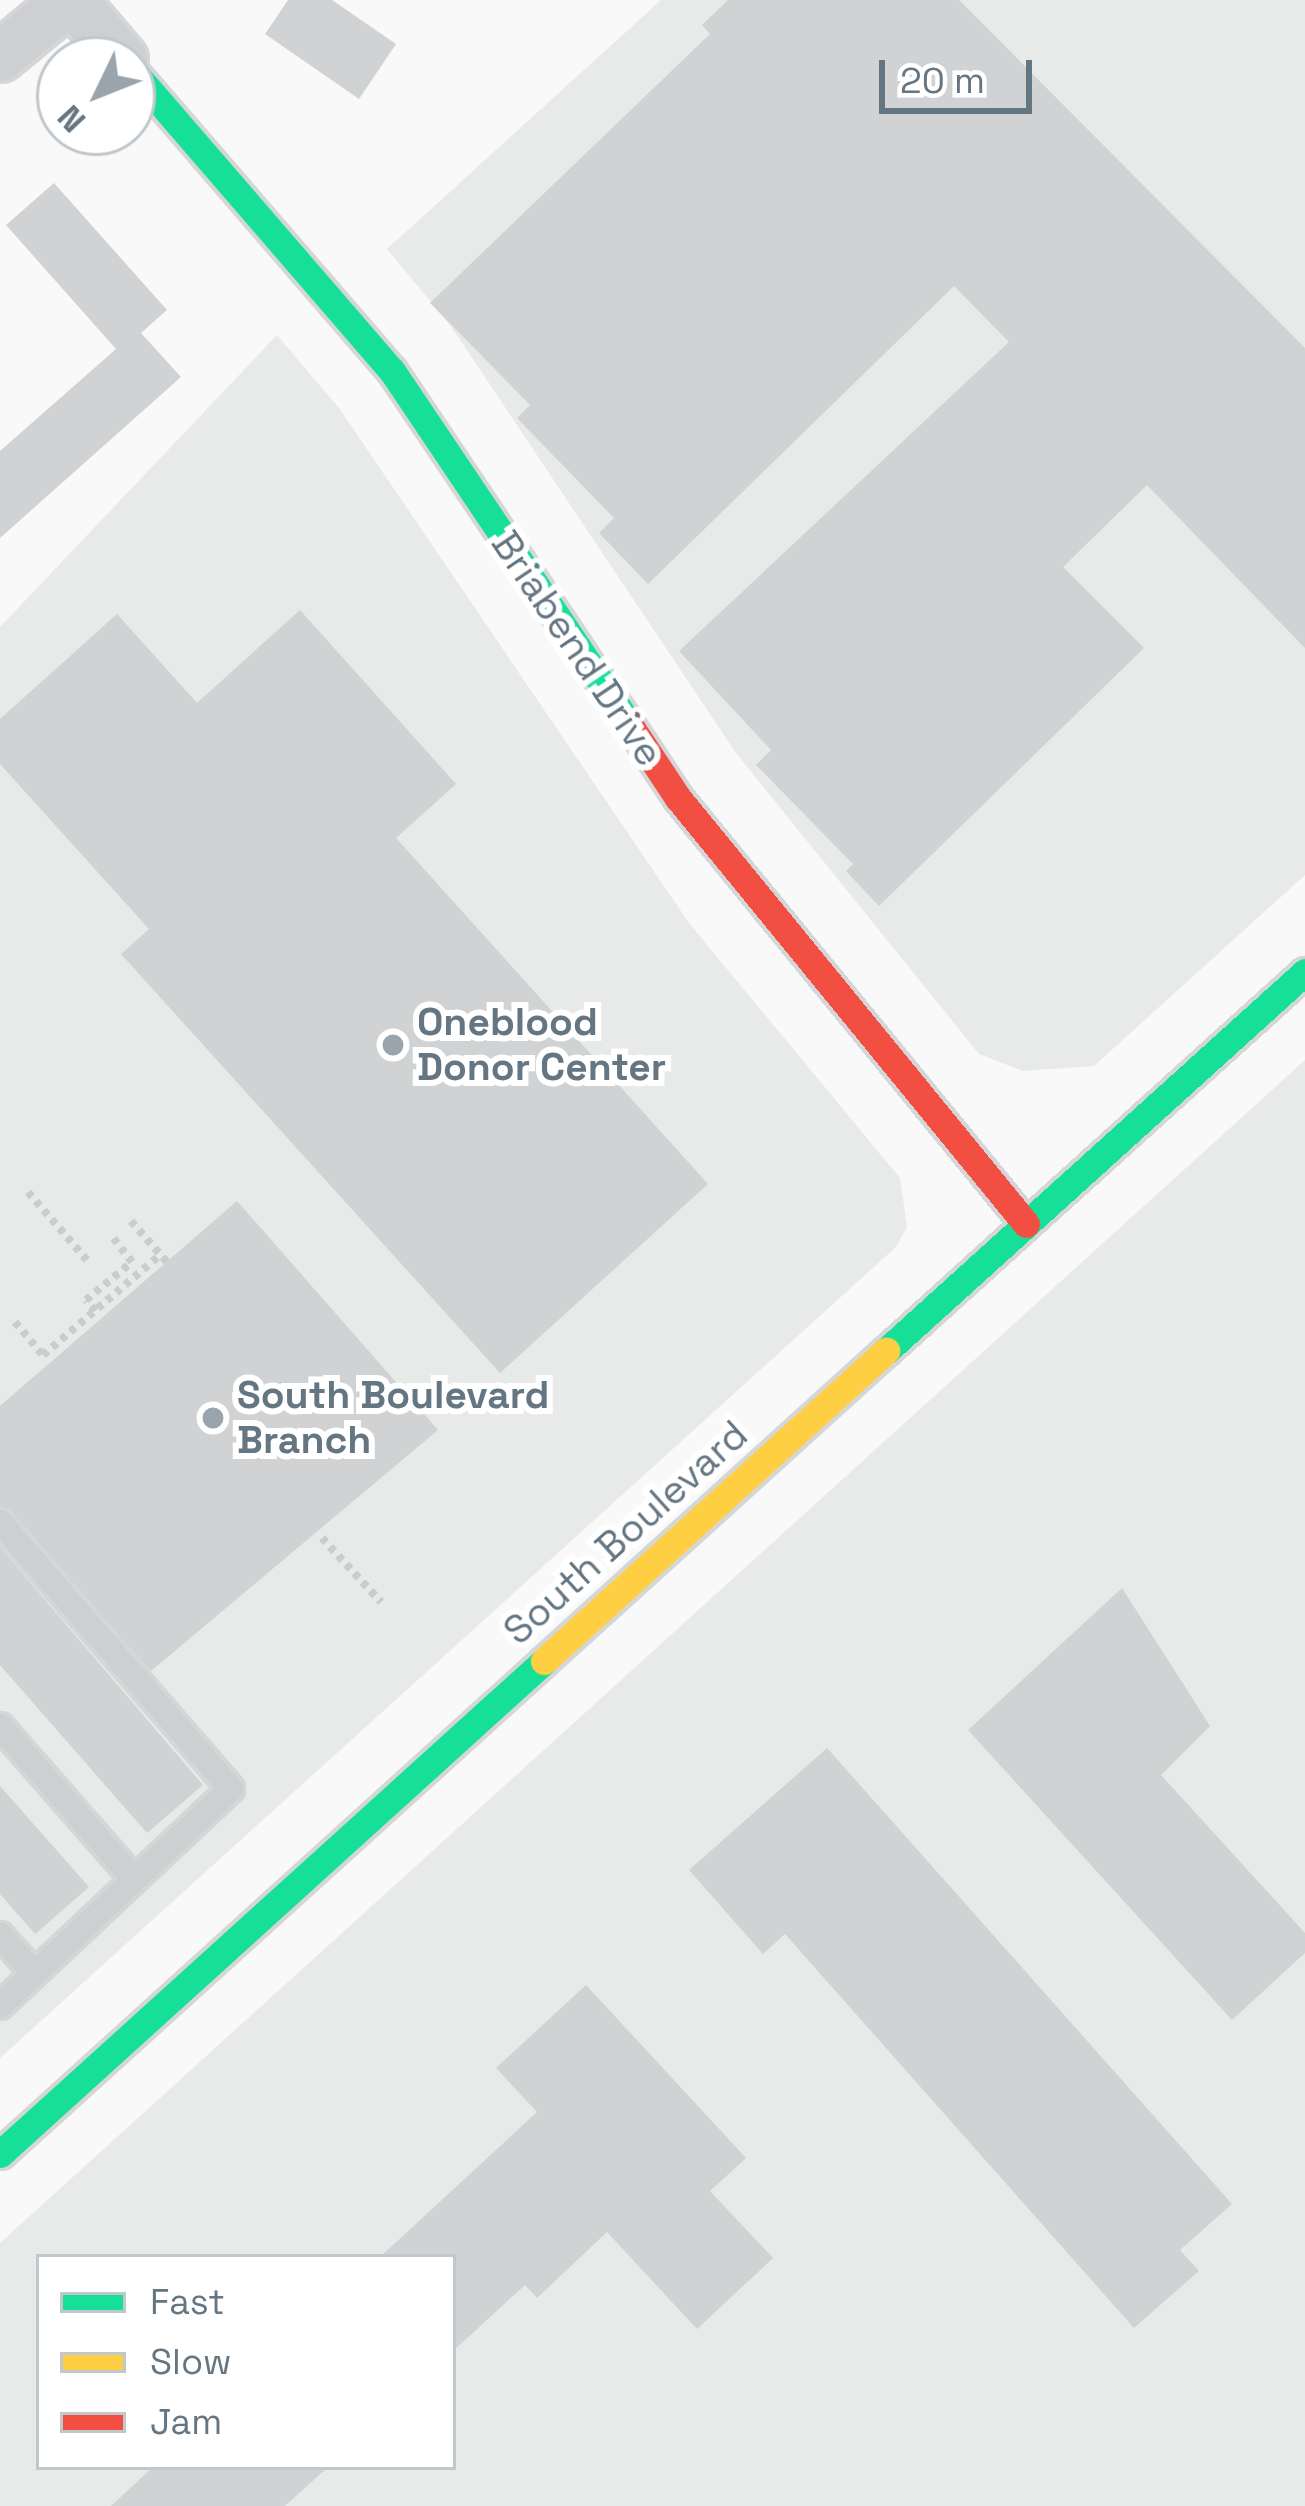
<!DOCTYPE html>
<html>
<head>
<meta charset="utf-8">
<style>
  body { margin:0 }
  #map { position:relative; width:1305px; height:2506px; overflow:hidden; background:#f9f9f9; font-family:"Space Grotesk",sans-serif }
  div>[style] { position:absolute }
  [style*='--x'] { left:calc(var(--x)*1px); top:calc(var(--y)*1px); width:calc(var(--w)*1px); rotate:calc(var(--a)*1deg) }
  .built>* { inset:0; background:#e8e9e9 }
  .building>* { inset:0; background:#d0d2d3 }
  .path>* { height:8px; margin-top:-4px; transform-origin:0; background:repeating-linear-gradient(90deg,#cbcccd 0 6px,transparent 0 12px) }
  .roads { filter:drop-shadow(3px 0 #d5d6d7) drop-shadow(-3px 0 #d5d6d7) drop-shadow(0 3px #d5d6d7) drop-shadow(0 -3px #d5d6d7) }
  .lane>* { height:24px; margin:-12px; padding:0 12px; transform-origin:12px; border-radius:12px; background:#cecfd0 }
  .street>* { height:48px; margin:-24px; padding:0 24px; transform-origin:24px; border-radius:24px; background:#cecfd0 }
  .fast>* { height:27px; margin:-13.5px; padding:0 13.5px; transform-origin:13.5px; border-radius:13.5px; background:#16e098 }
  .slow>* { height:27px; margin:-13.5px; padding:0 13.5px; transform-origin:13.5px; border-radius:13.5px; background:#ffcf43 }
  .jam>* { height:27px; margin:-13.5px; padding:0 13.5px; transform-origin:13.5px; border-radius:13.5px; background:#f24e42 }
  .dots>* { width:33px; height:33px; translate:-50% -50%; box-sizing:border-box; border:6px solid #fff; border-radius:50% }
  span { translate:-50% -50%; white-space:nowrap; text-align:center; line-height:1.15; -webkit-text-stroke:12px #fff; paint-order:stroke }
  .street-label { font-size:39px; color:#657683 }
  .poi-label { font-size:39px; color:#657683; font-weight:700 }
  .left { translate:0 -50%; text-align:left }
  .legend { position:absolute; left:36px; top:2254px; width:420px; height:216px; box-sizing:border-box; background:#fff; border:3px solid #c1c8cd; margin:0; padding:15px 21px; list-style:none; font-size:36px; color:#657683 }
  .legend li { display:flex; align-items:center; gap:24px; height:60px }
  .legend b { width:60px; border:3px solid #c1c8cd }
  .north { position:absolute; left:36px; top:36px; width:120px; height:120px; box-sizing:border-box; background:#fff; border:3px solid #c1c8cd; border-radius:50%; rotate:227deg; font-size:33px; font-weight:700; line-height:48px; text-align:center; color:#657683 }
  .north::after { content:''; display:block; margin:auto; width:42px; height:54px; background:#99a4ac; clip-path:polygon(50% 0,100% 100%,50% 72%,0 100%) }
  .scale { position:absolute; left:879px; top:60px; width:153px; height:54px; box-sizing:border-box; border:6px solid #657683; border-top:0; padding-left:15px; font-size:36px; line-height:42px; white-space:nowrap; color:#657683; -webkit-text-stroke:9px #fff; paint-order:stroke }
</style>
</head>
<body>
<div id="map">
  <div class="built">
    <i style="clip-path:polygon(661px 0,1305px 0,1305px 875px,1094px 1066px,1023px 1071px,979px 1054px,736px 753px,450px 325px,387px 249px)"></i>
    <i style="clip-path:polygon(277px 335px,339px 408px,689px 923px,900px 1178px,907px 1227px,896px 1247px,0 2058px,0 627px)"></i>
    <i style="clip-path:polygon(evenodd,1305px 1060px,1305px 2506px,0 2506px,0 2243px,1305px 1060px,39px 2257px,453px 2257px,453px 2467px,39px 2467px,39px 2257px)"></i>
  </div>
  <div class="building">
    <i style="clip-path:polygon(288px 0,332px 0,396px 44px,359px 99px,265px 34px)"></i>
    <i style="clip-path:polygon(728px 0,959px 0,1305px 348px,1305px 648px,1147px 485px,1063px 567px,1144px 648px,879px 906px,846px 871px,853px 864px,756px 765px,771px 750px,679px 651px,1009px 342px,954px 286px,648px 584px,599px 533px,614px 518px,517px 418px,530px 405px,430px 303px,710px 34px,702px 25px)"></i>
    <i style="clip-path:polygon(54px 183px,167px 310px,141px 333px,181px 377px,0 538px,0 451px,116px 349px,6px 225px)"></i>
    <i style="clip-path:polygon(300px 610px,456px 784px,396px 838px,708px 1184px,500px 1373px,121px 954px,149px 929px,0 764px,0 719px,117px 614px,197px 703px)"></i>
    <i style="clip-path:polygon(237px 1201px,438px 1430px,151px 1671px,0 1506px,0 1406px)"></i>
    <i style="clip-path:polygon(0 1547px,203px 1785px,147px 1833px,0 1665px)"></i>
    <i style="clip-path:polygon(1122px 1588px,1210px 1726px,1161px 1775px,1305px 1933px,1305px 1953px,1232px 2020px,968px 1730px)"></i>
    <i style="clip-path:polygon(827px 1748px,1232px 2204px,1180px 2250px,1199px 2271px,1134px 2328px,785px 1934px,763px 1954px,689px 1870px)"></i>
    <i style="clip-path:polygon(0 1786px,89px 1887px,35px 1934px,0 1894px)"></i>
    <i style="clip-path:polygon(586px 1985px,746px 2158px,710px 2191px,773px 2258px,697px 2329px,607px 2232px,537px 2298px,525px 2285px,453px 2351px,453px 2257px,380px 2257px,537px 2112px,496px 2068px)"></i>
    <i style="clip-path:polygon(153px 2467px,328px 2467px,285px 2506px,111px 2506px)"></i>
  </div>
  <div class="path">
    <i style="--x:28;--y:1192;--w:90;--a:49.1"></i>
    <i style="--x:131;--y:1221;--w:55;--a:48.7"></i>
    <i style="--x:95;--y:1311;--w:14;--a:-129"></i>
    <i style="--x:86;--y:1300;--w:60;--a:-39.6"></i>
    <i style="--x:132;--y:1262;--w:31;--a:-128"></i>
    <i style="--x:15;--y:1322;--w:43;--a:49.7"></i>
    <i style="--x:43;--y:1355;--w:154;--a:-40.5"></i>
    <i style="--x:322;--y:1538;--w:87;--a:47.3"></i>
  </div>
  <div class="roads">
    <div class="lane">
      <i style="--x:0;--y:1522;--w:353;--a:49.1"></i>
      <i style="--x:231;--y:1789;--w:317;--a:136.8"></i>
      <i style="--x:0;--y:1726;--w:203;--a:48.8"></i>
      <i style="--x:0;--y:1935;--w:51;--a:48.2"></i>
    </div>
    <div class="street">
      <i style="--x:72;--y:0;--w:79;--a:49.6"></i>
      <i style="--x:0;--y:57;--w:89;--a:-39.6"></i>
    </div>
    <div class="fast">
      <i style="--x:132;--y:70;--w:398;--a:49.2"></i>
      <i style="--x:392;--y:371;--w:422;--a:56.1"></i>
      <i style="--x:886;--y:1351;--w:565;--a:-42.13"></i>
      <i style="--x:0;--y:2154;--w:734;--a:-42.18"></i>
    </div>
    <div class="slow">
      <i style="--x:544;--y:1661;--w:462;--a:-42.2"></i>
    </div>
    <div class="jam">
      <i style="--x:627;--y:721;--w:92;--a:56.5"></i>
      <i style="--x:678;--y:798;--w:550;--a:50.75"></i>
    </div>
  </div>
  <div class="dots">
    <i style="left:393px;top:1045px;background:#99a4ac"></i>
    <i style="left:213px;top:1418px;background:#99a4ac"></i>
  </div>
  <div class="street-label">
    <span style="left:577px;top:649px;rotate:56deg">Briabend Drive</span>
    <span style="left:626px;top:1533px;rotate:-42deg">South Boulevard</span>
  </div>
  <div class="poi-label">
    <span class="left" style="left:417px;top:1045px">Oneblood<br>Donor Center</span>
    <span class="left" style="left:237px;top:1418px">South Boulevard<br>Branch</span>
  </div>
  <ul class="legend">
  <li><b style="height:15px;background:#16e098"></b>Fast</li>
  <li><b style="height:15px;background:#ffcf43"></b>Slow</li>
  <li><b style="height:15px;background:#f24e42"></b>Jam</li>
  </ul>
  <div class="north">N</div>
  <div class="scale">20 m</div>
</div>
</body>
</html>
